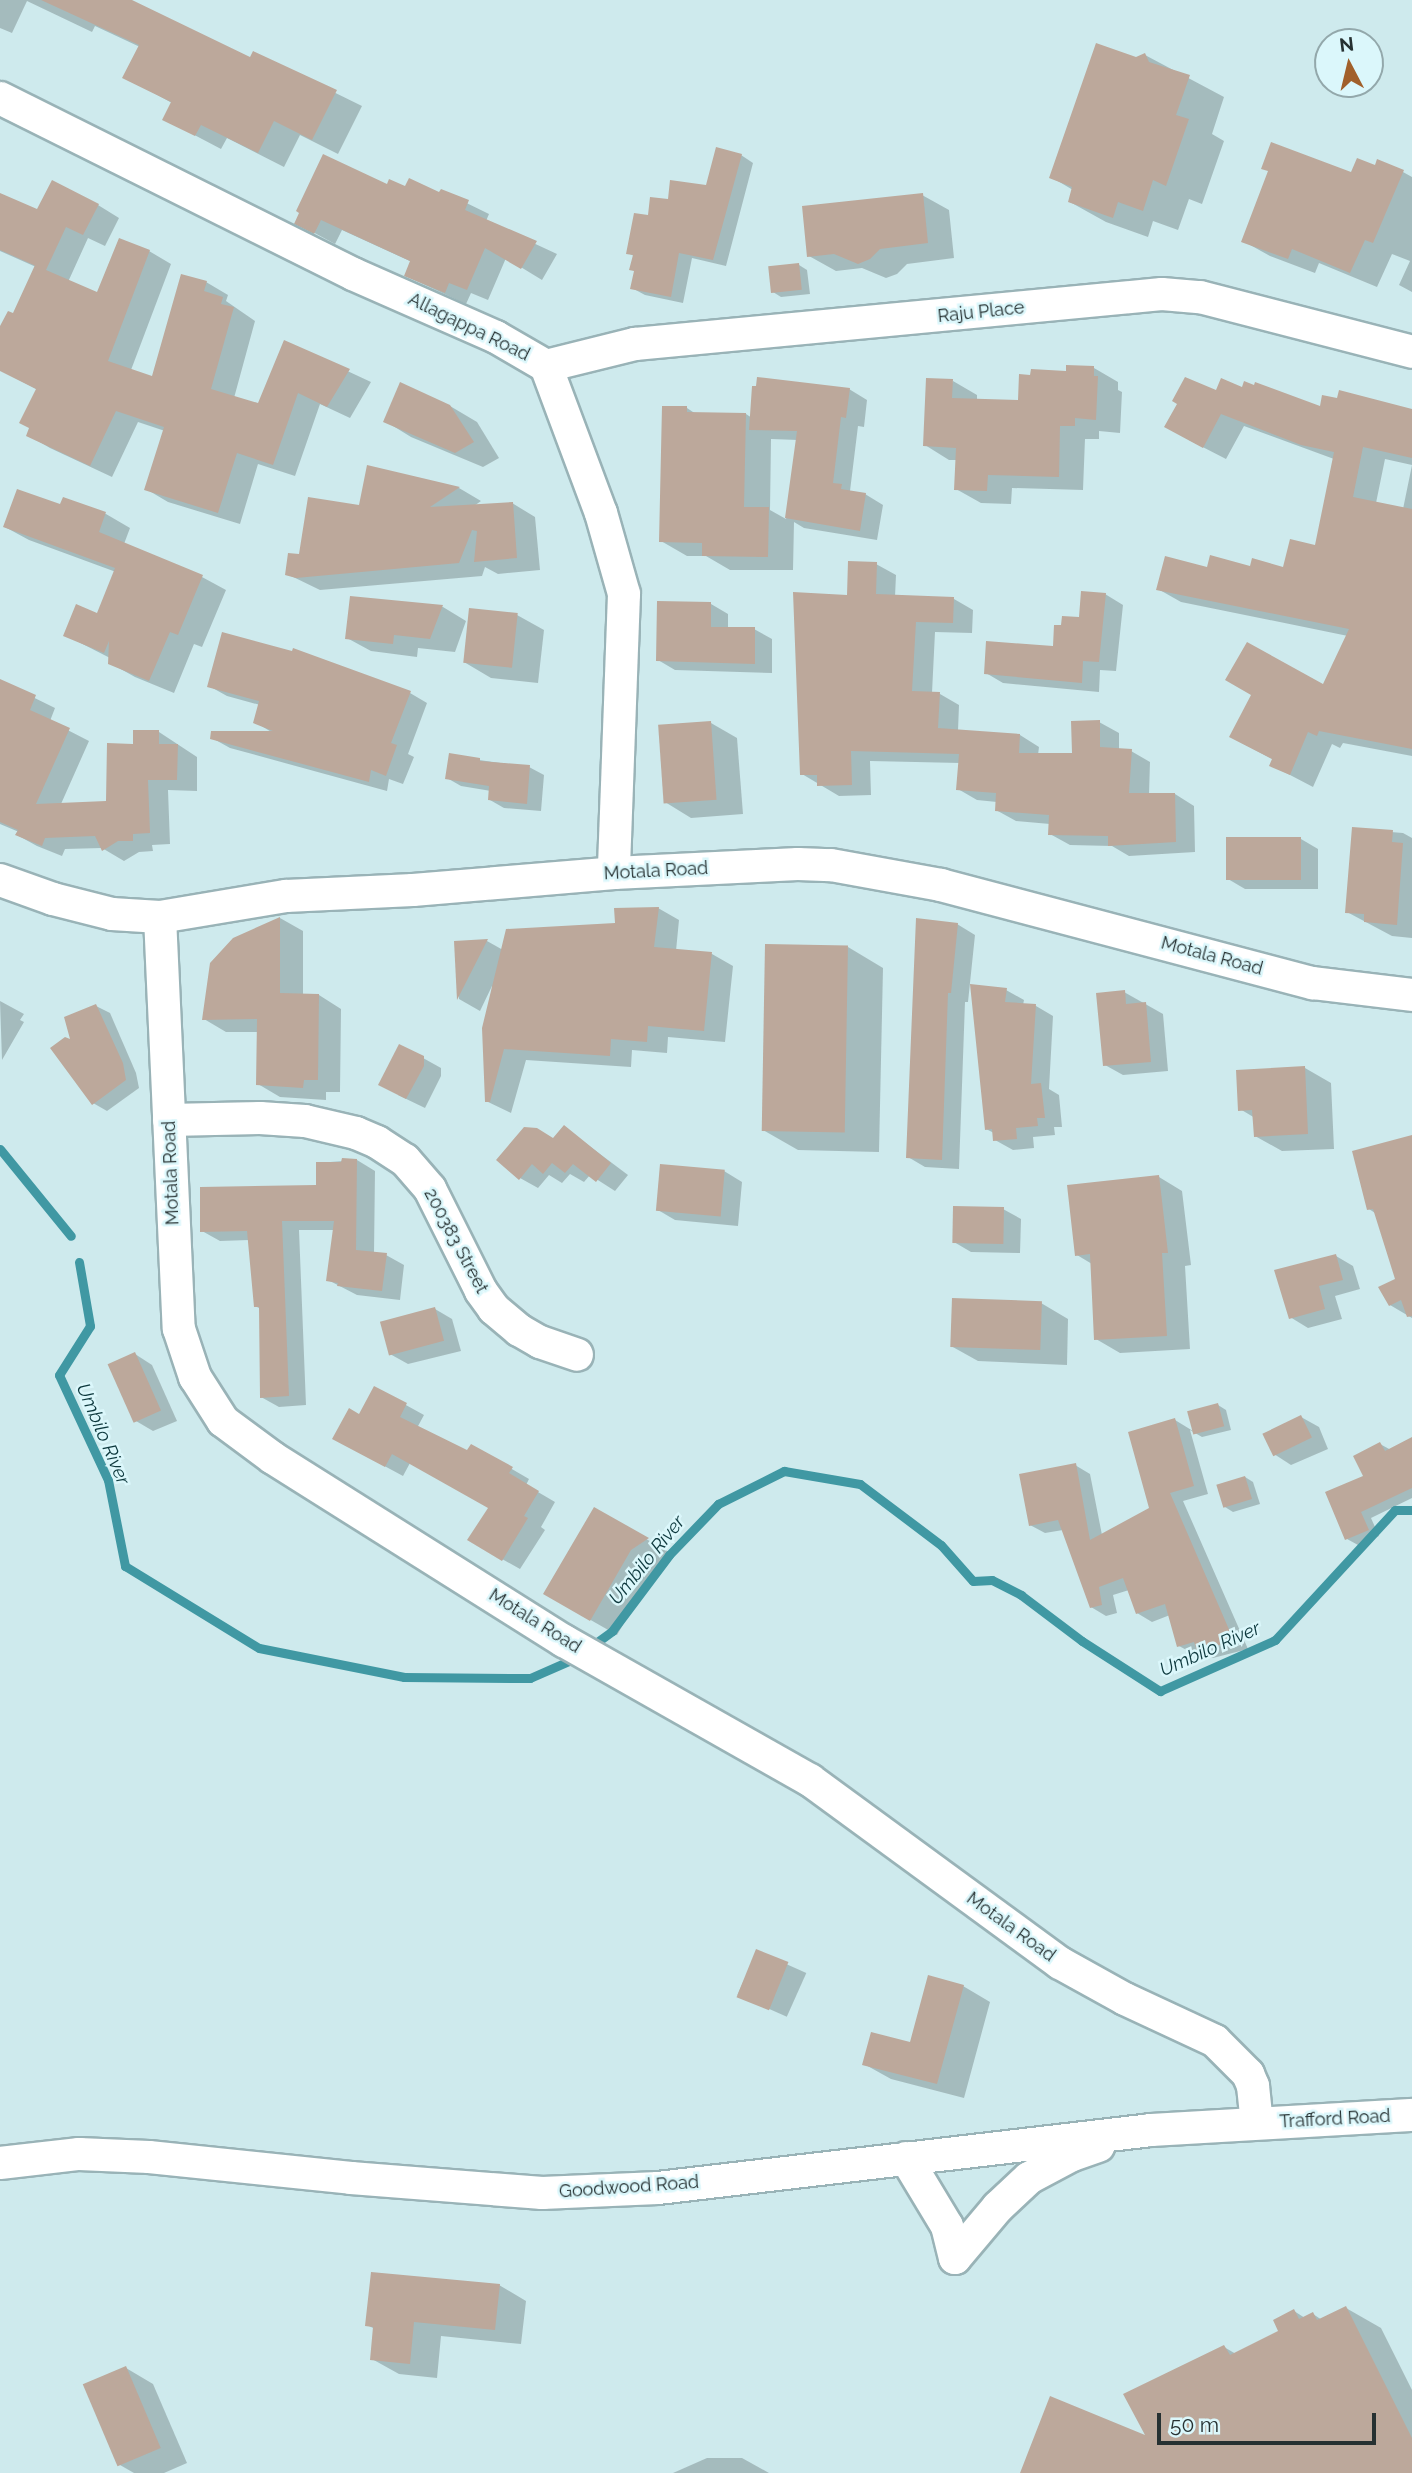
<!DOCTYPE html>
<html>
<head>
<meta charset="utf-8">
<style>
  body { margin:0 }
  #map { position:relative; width:1412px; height:2473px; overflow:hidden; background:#ceeaed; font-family:Raleway,sans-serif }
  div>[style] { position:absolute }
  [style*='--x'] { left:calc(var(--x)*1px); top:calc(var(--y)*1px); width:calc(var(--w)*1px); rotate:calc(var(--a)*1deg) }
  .shadow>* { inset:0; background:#0003; transform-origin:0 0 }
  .stream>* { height:9px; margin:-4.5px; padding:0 4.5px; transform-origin:4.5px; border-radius:4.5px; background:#4098a3 }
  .building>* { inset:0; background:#bca89b; transform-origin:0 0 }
  .roads { filter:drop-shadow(2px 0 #99b3b7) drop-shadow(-2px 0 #99b3b7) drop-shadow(0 2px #99b3b7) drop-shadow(0 -2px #99b3b7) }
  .minor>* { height:32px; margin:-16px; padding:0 16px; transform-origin:16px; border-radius:16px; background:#fff }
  span { translate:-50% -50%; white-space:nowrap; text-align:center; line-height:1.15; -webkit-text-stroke:5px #dbf7fb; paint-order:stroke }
  .street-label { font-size:18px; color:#263132 }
  .water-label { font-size:19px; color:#0d383d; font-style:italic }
  .north { position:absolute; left:1314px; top:28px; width:70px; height:70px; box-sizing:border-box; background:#dbf7fb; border:2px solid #93a8ab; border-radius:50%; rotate:353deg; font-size:19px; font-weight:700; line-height:28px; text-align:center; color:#263132 }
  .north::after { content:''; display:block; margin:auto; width:24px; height:32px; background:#a1602b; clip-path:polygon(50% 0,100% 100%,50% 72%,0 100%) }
  .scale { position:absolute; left:1157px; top:2413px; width:219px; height:32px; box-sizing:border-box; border:4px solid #263132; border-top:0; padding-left:9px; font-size:21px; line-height:24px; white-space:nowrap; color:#263132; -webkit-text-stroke:5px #dbf7fb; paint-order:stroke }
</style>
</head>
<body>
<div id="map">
  <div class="shadow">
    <i style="clip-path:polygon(0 0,129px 0,251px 60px,254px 53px,362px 106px,338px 154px,300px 135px,284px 167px,227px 138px,221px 149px,164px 119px,172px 103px,125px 77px,140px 47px,95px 26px,92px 32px,27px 1px,12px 33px,0 28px)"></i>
    <i style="clip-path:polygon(1145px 55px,1224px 97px,1212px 134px,1224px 141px,1202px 204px,1189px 199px,1178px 230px,1153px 221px,1148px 237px,1106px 222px,1070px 202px,1073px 190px,1051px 177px,1136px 59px)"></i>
    <i style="clip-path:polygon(741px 155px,753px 163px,726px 266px,692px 258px,683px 303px,645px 295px,632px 288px,636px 272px,634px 256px,628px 253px,649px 217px,670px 201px,707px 187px)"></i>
    <i style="clip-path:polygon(1376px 168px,1403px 172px,1412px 177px,1412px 292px,1399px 285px,1410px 261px,1392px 254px,1377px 287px,1319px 263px,1315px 273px,1270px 256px,1243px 241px,1352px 174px)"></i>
    <i style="clip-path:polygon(388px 186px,440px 195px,442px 191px,489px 214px,486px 221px,557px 254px,542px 280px,506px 258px,488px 300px,471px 293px,466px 304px,406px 276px,412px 262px,342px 230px,335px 244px,296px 223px)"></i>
    <i style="clip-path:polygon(0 195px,38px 211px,98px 205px,119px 218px,105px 246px,88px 238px,68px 282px,98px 295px,149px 251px,171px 264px,131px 370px,153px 378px,206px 282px,228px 295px,226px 301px,255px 321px,234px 398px,259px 405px,285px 342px,371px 382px,350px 418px,320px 404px,295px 476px,258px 464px,240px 524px,168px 502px,146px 489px,165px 431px,138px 422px,112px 477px,50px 448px,28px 435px,38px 390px,0 370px,0 353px,36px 267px,0 251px)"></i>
    <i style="clip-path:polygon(922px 195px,949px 210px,954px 258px,907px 264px,897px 274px,886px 278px,862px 268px,836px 271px,809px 256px)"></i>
    <i style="clip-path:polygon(799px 265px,807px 270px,810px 294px,781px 297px,773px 292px)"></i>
    <i style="clip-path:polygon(1094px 368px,1118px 382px,1118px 390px,1122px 392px,1120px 433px,1099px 431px,1099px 439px,1085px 439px,1083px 490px,1012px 488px,1011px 504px,981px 503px,956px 489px,957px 460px,949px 460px,925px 445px,953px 381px,977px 395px,977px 400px,1020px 402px,1067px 373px)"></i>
    <i style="clip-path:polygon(evenodd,849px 389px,867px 400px,864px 427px,858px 426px,850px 491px,865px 494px,883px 505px,877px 540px,804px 528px,794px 522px,793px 570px,730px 570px,706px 556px,687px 556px,661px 541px,687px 408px,696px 414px,746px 414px,752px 418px,849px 389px,771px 439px,798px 440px,786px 519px,770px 510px,771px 439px)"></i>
    <i style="clip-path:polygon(1243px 389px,1321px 408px,1412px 415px,1412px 465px,1385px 459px,1376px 503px,1403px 509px,1412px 465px,1412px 756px,1343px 743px,1340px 748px,1332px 744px,1313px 787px,1271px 765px,1274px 760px,1231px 737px,1323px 686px,1348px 636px,1181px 602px,1158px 589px,1208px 569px,1284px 569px,1316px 547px,1334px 459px,1244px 426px,1226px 459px,1189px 440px,1217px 392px)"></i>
    <i style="clip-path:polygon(450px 406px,477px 422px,499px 458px,483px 467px,411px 437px,385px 421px)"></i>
    <i style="clip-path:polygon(368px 467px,459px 488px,481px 501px,474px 506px,512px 503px,535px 517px,540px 570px,498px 574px,485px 567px,482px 576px,320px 590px,287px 574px,301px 556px,361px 507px)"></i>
    <i style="clip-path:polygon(64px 499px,106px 514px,130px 528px,124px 544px,202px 577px,226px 590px,202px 647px,194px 644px,174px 693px,135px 677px,110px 663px,110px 658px,65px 635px,98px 615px,116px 572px,29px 540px,5px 527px,61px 506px)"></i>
    <i style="clip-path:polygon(876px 564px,896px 575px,895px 597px,954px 599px,973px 610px,972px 633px,935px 632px,932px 693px,940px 694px,959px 705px,958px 731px,1020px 735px,1039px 747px,1038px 755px,1073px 755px,1099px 722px,1119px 733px,1119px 750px,1131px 751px,1150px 762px,1149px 795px,1175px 794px,1194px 806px,1195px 852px,1129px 856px,1112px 846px,1070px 845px,1050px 834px,1050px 824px,1016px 821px,996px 810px,997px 802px,977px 800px,958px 789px,960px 763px,870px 761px,871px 795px,839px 796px,802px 774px,848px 597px)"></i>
    <i style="clip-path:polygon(1105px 594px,1123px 605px,1116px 671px,1100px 670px,1099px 692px,1003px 683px,986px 673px,1054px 648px,1063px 627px,1081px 619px)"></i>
    <i style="clip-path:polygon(352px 597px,443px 607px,466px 621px,455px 652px,418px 648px,417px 657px,371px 651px,347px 638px)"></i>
    <i style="clip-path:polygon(711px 604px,728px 614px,728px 629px,754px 629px,772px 639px,772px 673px,675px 670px,658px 660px)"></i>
    <i style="clip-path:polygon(517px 615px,544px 630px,538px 683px,491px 678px,464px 662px)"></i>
    <i style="clip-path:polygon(0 681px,55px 708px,50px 721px,89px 741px,61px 804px,107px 802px,135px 745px,159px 732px,197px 757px,197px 791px,168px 790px,170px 844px,152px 845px,153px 851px,139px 852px,124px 861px,102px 848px,65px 849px,62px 856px,37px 846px,17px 835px,19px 832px,0 824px)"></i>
    <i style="clip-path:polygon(209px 686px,410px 693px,427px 703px,408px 754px,414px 757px,403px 784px,389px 779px,387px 791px,230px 748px,212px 738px,273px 733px,255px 722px,260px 705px,227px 696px)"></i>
    <i style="clip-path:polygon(711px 723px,737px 738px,743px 814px,691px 818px,665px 802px)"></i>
    <i style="clip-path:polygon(479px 760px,529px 767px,544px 775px,541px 811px,504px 808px,490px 800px,491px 791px,461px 786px,447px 778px)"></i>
    <i style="clip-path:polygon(1354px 829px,1403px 833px,1412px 838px,1412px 938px,1392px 936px,1347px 912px)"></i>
    <i style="clip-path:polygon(1301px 839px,1318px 849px,1318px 889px,1245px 889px,1228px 879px)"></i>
    <i style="clip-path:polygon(658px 908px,679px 920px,676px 951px,712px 954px,733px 966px,725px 1042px,668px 1037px,667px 1053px,632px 1050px,631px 1067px,526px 1060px,511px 1113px,486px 1101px,492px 986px,480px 1011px,459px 999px,456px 942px,487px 941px,503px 950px,617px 924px)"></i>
    <i style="clip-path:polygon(280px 918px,303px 931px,303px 995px,319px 995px,341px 1009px,340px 1092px,326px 1092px,326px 1100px,280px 1097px,258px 1084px,258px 1032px,226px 1032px,204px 1019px,234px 940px)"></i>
    <i style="clip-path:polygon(957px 924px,975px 935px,968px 1002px,965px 1002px,959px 1169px,925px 1167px,908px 1157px)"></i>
    <i style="clip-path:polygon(848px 947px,883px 968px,879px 1152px,798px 1150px,763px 1130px)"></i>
    <i style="clip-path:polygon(1006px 990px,1024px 1000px,1023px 1005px,1036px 1006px,1053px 1016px,1049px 1089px,1059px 1095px,1062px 1127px,1054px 1127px,1055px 1135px,1033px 1137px,1034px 1148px,1013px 1150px,995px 1140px,994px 1133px,986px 1129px)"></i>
    <i style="clip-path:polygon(1124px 992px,1163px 1014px,1168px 1071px,1123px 1075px,1105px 1065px)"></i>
    <i style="clip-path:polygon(0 1001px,24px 1014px,20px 1020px,24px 1022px,2px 1060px)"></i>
    <i style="clip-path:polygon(96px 1006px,110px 1013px,136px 1073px,139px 1088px,107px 1111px,93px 1103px,73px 1043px)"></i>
    <i style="clip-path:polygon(423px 1058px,441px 1068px,441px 1076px,425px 1108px,398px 1095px)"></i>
    <i style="clip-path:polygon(1305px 1068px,1331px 1083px,1334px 1149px,1282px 1151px,1255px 1136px,1255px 1118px,1240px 1109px)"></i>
    <i style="clip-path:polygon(564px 1127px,628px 1175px,615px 1191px,590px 1175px,584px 1182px,570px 1174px,562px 1183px,549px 1175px,538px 1188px,520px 1178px,525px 1128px,554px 1140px)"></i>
    <i style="clip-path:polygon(1412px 1137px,1412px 1318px,1390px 1305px,1397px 1280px,1375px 1213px,1369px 1209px)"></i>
    <i style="clip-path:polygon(357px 1160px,375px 1171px,374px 1254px,386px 1255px,404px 1265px,400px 1300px,357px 1295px,328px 1280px,334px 1230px,299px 1230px,306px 1405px,279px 1407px,261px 1397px,261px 1309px,255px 1306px,249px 1240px,220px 1241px,202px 1231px,317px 1187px,317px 1163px)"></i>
    <i style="clip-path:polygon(724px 1171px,742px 1182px,738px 1226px,675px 1220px,658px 1210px)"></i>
    <i style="clip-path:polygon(1159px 1177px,1182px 1191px,1191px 1265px,1185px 1266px,1190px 1349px,1120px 1353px,1096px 1339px,1092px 1264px,1077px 1255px)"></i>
    <i style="clip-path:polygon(1003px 1209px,1021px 1219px,1020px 1253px,971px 1252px,954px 1242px)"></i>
    <i style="clip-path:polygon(1336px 1256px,1353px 1266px,1360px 1289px,1335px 1296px,1342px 1319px,1308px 1328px,1290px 1317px)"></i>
    <i style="clip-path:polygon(1041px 1303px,1068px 1319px,1067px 1365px,978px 1361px,951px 1346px)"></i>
    <i style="clip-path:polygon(435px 1309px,452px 1319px,461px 1351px,408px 1364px,390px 1354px)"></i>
    <i style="clip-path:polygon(135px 1354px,152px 1365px,177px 1421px,153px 1431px,136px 1421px)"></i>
    <i style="clip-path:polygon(375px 1388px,424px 1415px,417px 1428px,468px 1453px,472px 1446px,529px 1479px,526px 1485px,555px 1502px,541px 1527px,545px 1530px,520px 1569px,502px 1559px,490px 1508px,410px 1463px,403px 1476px,351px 1448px,360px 1416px)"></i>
    <i style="clip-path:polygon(1218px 1405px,1226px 1410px,1231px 1430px,1202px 1437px,1190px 1430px,1208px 1494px,1183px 1501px,1248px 1649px,1213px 1658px,1202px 1652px,1194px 1654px,1179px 1646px,1170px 1615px,1152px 1622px,1137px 1613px,1129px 1590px,1113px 1595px,1117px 1613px,1106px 1616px,1091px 1607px,1063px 1530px,1045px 1533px,1030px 1525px,1075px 1465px,1090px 1474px,1102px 1535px,1152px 1509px,1175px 1420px,1193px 1431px)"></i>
    <i style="clip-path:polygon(1301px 1417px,1319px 1427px,1328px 1449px,1291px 1465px,1274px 1454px)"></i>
    <i style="clip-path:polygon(1412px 1439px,1412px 1498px,1371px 1518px,1379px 1536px,1358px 1545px,1347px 1539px,1366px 1477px,1380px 1444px,1391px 1450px)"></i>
    <i style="clip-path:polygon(1245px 1477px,1253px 1482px,1260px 1504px,1233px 1512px,1225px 1507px)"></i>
    <i style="clip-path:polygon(594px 1509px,674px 1555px,658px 1565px,617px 1635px,545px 1594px)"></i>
    <i style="left:757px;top:1951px;width:54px;height:48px;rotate:24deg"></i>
    <i style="clip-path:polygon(963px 1986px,990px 2002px,964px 2098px,891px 2079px,864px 2064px,911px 2045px)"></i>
    <i style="clip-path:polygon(499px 2285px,526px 2301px,521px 2344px,441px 2336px,437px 2378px,399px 2374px,372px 2359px,375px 2329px,367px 2325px)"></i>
    <i style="clip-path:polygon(1346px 2308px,1381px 2328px,1412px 2390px,1412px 2473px,1022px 2473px,1149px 2438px,1224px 2347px,1236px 2354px,1281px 2332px,1294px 2311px,1305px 2318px,1313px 2314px,1322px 2320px)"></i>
    <i style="clip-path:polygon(126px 2368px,153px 2384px,187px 2463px,164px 2473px,134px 2473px,120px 2465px)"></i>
    <i style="clip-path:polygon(707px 2458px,742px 2458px,769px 2473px,673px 2473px)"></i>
  </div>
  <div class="stream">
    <i style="--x:0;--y:1149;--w:112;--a:50.8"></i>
    <i style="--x:79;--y:1262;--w:65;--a:80.2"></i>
    <i style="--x:90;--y:1326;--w:58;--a:122.3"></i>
    <i style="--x:59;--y:1375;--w:116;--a:65"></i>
    <i style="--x:108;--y:1480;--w:88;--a:78.8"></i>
    <i style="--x:125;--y:1566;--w:157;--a:31.5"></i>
    <i style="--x:259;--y:1648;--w:148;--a:11.3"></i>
    <i style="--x:404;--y:1677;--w:126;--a:0.5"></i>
    <i style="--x:530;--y:1678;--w:52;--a:-23.6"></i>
    <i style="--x:589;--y:1648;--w:29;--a:-36"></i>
    <i style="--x:612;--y:1631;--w:95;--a:-53.1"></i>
    <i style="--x:669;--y:1555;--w:71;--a:-46.1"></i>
    <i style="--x:718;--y:1504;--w:74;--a:-26.6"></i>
    <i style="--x:784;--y:1471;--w:77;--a:9.7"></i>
    <i style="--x:860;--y:1484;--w:101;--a:37"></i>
    <i style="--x:941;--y:1545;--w:48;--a:48.4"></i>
    <i style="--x:973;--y:1581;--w:19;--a:-3"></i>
    <i style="--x:992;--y:1580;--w:33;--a:27"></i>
    <i style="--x:1021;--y:1595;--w:76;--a:37"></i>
    <i style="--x:1082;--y:1641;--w:93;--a:32.7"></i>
    <i style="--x:1160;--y:1691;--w:126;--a:-23.9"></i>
    <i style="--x:1275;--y:1640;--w:177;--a:-47.3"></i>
    <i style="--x:1395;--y:1510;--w:17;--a:0"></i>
  </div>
  <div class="building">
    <i style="clip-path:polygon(41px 0,132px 0,250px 57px,253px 51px,337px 90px,312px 140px,274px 121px,258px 153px,201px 125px,195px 136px,162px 120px,171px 102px,122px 78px,139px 45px)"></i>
    <i style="clip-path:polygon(1096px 43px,1136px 57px,1145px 53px,1149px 62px,1190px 75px,1176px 115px,1189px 119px,1166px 186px,1153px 180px,1143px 211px,1118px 202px,1113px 218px,1068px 202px,1072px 187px,1049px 178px)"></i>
    <i style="clip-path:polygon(1271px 142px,1351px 172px,1357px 158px,1375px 165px,1377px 159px,1404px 170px,1373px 243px,1365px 240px,1350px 273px,1292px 249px,1288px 259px,1241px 242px,1268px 171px,1261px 169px)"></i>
    <i style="clip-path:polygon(716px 147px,742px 154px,713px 260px,679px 253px,671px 297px,630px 289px,634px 271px,629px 270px,633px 255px,626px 254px,634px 213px,648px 215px,650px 197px,668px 199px,670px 180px,706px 185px)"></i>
    <i style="clip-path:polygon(323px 154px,387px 184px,389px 179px,405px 186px,409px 178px,439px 192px,441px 189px,469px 200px,465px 210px,537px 241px,521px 269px,485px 248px,467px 290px,449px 283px,445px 293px,404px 276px,410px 261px,321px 220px,314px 234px,294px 224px,299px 213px,296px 211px)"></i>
    <i style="clip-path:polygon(52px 180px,99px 204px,83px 235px,66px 227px,46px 270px,97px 292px,119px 238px,150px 250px,108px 361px,152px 376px,181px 274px,207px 281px,204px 291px,223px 297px,221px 304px,234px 307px,211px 389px,258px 403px,284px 340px,350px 369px,327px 407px,298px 393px,273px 465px,237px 453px,218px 513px,144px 490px,164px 427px,116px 411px,90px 466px,26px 436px,29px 428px,19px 423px,36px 389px,0 371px,0 326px,8px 311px,13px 313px,35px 265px,45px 270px,0 250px,0 193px,37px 209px)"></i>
    <i style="clip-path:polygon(923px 193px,928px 243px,880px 249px,870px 259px,858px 264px,834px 254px,807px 257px,802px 206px)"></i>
    <i style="left:799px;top:263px;width:27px;height:31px;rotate:84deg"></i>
    <i style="clip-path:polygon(1066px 365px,1094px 366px,1094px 376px,1098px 376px,1096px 420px,1075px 418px,1075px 426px,1060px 426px,1059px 477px,988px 475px,987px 491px,954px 490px,956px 448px,923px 446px,926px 378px,953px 379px,952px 398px,1018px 400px,1019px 374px,1030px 375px,1031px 369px,1066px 371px)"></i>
    <i style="clip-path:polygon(757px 377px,850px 388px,846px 418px,841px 417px,833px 483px,842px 484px,841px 489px,866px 493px,860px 531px,785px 518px,797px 431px,749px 430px,752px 386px,756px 386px)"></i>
    <i style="clip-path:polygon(1185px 377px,1216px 390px,1221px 378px,1242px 387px,1244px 381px,1254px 385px,1255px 382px,1320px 406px,1322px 395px,1337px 398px,1339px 390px,1412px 409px,1412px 458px,1363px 447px,1353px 497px,1412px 509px,1412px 749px,1319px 731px,1317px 736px,1308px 732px,1290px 775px,1269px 766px,1272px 759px,1229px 737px,1251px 695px,1225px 680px,1247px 642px,1323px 684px,1349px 629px,1156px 590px,1165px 556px,1207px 567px,1210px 555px,1250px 566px,1252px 558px,1283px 567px,1290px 539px,1315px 545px,1334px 452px,1301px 445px,1221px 414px,1203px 448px,1164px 427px,1177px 404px,1172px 401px)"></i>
    <i style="clip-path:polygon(400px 382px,450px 405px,474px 442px,455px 453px,383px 422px)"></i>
    <i style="clip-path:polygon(662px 406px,687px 406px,687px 412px,746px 413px,744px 507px,769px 507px,768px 557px,702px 556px,702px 543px,659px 542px)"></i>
    <i style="clip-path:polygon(367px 465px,460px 487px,430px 507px,513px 502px,517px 558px,474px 562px,477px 531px,472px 530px,459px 563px,296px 578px,285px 575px,288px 553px,299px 554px,308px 497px,359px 505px)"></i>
    <i style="clip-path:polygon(17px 489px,60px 504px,63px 497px,106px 512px,99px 532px,203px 575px,178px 635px,170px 632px,149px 681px,108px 664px,109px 641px,104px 653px,63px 636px,76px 604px,97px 613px,115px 568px,3px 527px)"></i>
    <i style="clip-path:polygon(848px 561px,877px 562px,876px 594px,954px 597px,953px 623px,916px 622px,912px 691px,940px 692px,938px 728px,1020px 734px,1019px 753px,1072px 753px,1071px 721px,1100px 720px,1100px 747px,1132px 749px,1129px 793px,1175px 793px,1176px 842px,1108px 846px,1108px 836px,1048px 835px,1049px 815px,995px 811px,996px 793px,956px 790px,959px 754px,851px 751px,852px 785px,817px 786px,817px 775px,800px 775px,793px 592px,847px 595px)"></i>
    <i style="clip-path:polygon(1081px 591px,1106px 593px,1099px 662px,1083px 661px,1082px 683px,984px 674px,986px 641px,1053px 646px,1054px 625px,1061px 625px,1062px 616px,1079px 617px)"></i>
    <i style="clip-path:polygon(350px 596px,443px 605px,430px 639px,394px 635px,393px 644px,345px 639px)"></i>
    <i style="clip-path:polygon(657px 601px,711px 602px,711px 627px,755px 627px,755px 664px,656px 661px)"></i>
    <i style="left:469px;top:608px;width:49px;height:55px;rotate:6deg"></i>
    <i style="clip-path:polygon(222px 632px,292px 651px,293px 648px,411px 691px,391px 743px,397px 745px,386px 776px,371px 770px,369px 782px,210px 739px,211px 731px,273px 731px,253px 723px,259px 701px,207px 687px)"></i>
    <i style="clip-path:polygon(0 679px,36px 695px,30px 710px,70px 728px,36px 804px,106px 801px,107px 743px,133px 744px,133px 730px,159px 730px,159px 744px,178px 744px,177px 780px,148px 780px,150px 833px,133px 834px,133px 841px,118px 841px,102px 851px,95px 836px,45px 838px,42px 846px,15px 835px,18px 830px,0 822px)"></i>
    <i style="left:711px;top:721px;width:79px;height:53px;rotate:86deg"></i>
    <i style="clip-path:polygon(449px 753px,480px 758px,480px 761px,530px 765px,527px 804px,488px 800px,489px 786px,445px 779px)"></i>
    <i style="clip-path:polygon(1352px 827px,1393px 830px,1392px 842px,1403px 843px,1397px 925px,1364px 922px,1364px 914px,1345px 913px)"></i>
    <i style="left:1226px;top:837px;width:75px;height:43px"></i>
    <i style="clip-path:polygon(659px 907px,654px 947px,712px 952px,704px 1031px,648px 1026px,647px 1042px,611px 1039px,610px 1056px,504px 1049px,490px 1102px,485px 1102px,482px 1028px,506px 929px,615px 923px,614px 908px)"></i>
    <i style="clip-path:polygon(280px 917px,280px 993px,319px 994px,318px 1080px,304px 1080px,303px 1088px,256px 1085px,257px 1019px,202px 1020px,210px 963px,233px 938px)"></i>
    <i style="clip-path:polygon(916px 918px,958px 923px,951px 993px,948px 993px,942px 1160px,906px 1158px)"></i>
    <i style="clip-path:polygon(488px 939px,457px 1000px,454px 941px)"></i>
    <i style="left:765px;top:944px;width:83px;height:187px;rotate:1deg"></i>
    <i style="clip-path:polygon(970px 984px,1007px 988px,1005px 1002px,1036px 1004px,1031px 1084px,1041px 1083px,1045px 1118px,1037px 1118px,1038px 1126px,1016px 1128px,1017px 1139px,993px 1141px,992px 1129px,985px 1130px)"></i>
    <i style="clip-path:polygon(1125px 990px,1126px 1004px,1146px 1002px,1151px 1062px,1103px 1066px,1096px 993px)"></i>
    <i style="clip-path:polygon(96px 1004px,123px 1063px,126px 1080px,92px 1105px,50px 1048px,65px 1037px,70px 1039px,64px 1017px)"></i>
    <i style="clip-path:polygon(399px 1044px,424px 1056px,424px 1066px,406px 1099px,378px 1085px)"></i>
    <i style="clip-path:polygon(1305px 1066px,1308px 1134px,1254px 1137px,1252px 1110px,1238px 1111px,1236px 1070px)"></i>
    <i style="clip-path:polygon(564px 1125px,611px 1163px,596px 1182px,573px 1164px,565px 1173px,552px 1163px,543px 1174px,532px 1164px,519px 1180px,496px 1160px,524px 1127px,537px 1128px,553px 1138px)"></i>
    <i style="clip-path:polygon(1412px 1135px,1412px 1316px,1407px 1317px,1401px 1300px,1389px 1306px,1378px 1287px,1395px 1279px,1373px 1209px,1367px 1210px,1352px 1151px)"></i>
    <i style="clip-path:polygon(342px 1158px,357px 1159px,356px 1250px,387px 1253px,382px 1291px,337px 1286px,338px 1283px,326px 1281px,334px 1221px,282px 1221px,289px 1396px,260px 1398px,259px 1307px,254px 1307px,247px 1231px,200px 1232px,200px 1187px,316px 1185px,316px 1162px,341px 1162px)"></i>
    <i style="left:660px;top:1164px;width:65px;height:47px;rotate:5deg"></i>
    <i style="clip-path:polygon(1159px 1175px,1168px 1253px,1162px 1253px,1167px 1336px,1094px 1340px,1090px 1254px,1075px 1256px,1067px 1185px)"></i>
    <i style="left:953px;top:1206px;width:51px;height:37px;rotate:1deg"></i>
    <i style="clip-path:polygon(1336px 1254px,1343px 1280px,1319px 1286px,1325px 1309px,1289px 1319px,1274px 1270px)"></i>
    <i style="left:952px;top:1298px;width:90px;height:49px;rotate:2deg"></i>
    <i style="left:435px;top:1307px;width:35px;height:57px;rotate:75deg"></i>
    <i style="left:135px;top:1352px;width:64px;height:30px;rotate:66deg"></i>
    <i style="clip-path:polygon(374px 1386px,407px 1403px,400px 1417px,467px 1450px,471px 1444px,513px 1467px,509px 1473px,539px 1491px,524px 1516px,528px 1518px,502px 1561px,467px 1540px,488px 1508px,392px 1454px,385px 1467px,332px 1439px,349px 1408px,359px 1414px)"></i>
    <i style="left:1218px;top:1403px;width:24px;height:32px;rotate:75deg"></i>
    <i style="left:1301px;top:1415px;width:25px;height:43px;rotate:64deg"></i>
    <i style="clip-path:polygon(1175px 1418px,1194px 1486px,1170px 1493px,1234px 1641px,1197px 1651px,1194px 1642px,1177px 1647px,1165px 1604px,1136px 1614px,1123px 1578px,1099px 1587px,1102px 1605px,1090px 1608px,1058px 1520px,1029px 1526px,1019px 1474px,1076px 1463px,1090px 1540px,1149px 1508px,1128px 1432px)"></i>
    <i style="clip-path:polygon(1412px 1437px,1412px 1488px,1361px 1512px,1369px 1530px,1345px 1540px,1325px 1492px,1363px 1476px,1353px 1456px,1380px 1442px,1385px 1451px)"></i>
    <i style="left:1245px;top:1476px;width:24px;height:30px;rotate:73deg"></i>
    <i style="clip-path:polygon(594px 1507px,649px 1538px,631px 1550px,590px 1621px,543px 1594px)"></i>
    <i style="left:756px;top:1949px;width:35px;height:52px;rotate:22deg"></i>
    <i style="clip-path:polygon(928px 1975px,964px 1985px,937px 2084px,862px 2065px,871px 2032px,910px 2042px)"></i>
    <i style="clip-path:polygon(371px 2272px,500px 2284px,495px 2330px,414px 2322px,410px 2364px,370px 2360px,373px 2327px,365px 2326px)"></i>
    <i style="clip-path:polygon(1346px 2306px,1412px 2438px,1412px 2473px,1020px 2473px,1050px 2396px,1145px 2435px,1123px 2394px,1224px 2345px,1230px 2355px,1278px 2331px,1273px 2320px,1294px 2309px,1299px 2319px,1313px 2312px,1317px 2320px)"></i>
    <i style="left:126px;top:2366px;width:89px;height:47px;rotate:67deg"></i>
  </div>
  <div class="roads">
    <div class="minor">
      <i style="--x:0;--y:98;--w:394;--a:26.5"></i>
      <i style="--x:353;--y:274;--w:156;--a:23.8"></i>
      <i style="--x:496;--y:337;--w:58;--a:30.1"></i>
      <i style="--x:546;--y:366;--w:157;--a:69.5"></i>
      <i style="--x:601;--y:513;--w:84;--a:74.1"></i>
      <i style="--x:624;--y:594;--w:279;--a:92.1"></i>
      <i style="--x:546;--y:366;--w:92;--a:-13.9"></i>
      <i style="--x:635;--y:344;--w:529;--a:-5.42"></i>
      <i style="--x:1162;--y:294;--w:38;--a:5"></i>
      <i style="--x:1200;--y:297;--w:219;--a:14.5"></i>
      <i style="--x:0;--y:880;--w:56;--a:19.7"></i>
      <i style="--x:53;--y:899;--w:61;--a:14.3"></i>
      <i style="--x:112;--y:914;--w:48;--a:3.6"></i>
      <i style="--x:160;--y:917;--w:128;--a:-9.5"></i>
      <i style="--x:286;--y:896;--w:127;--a:-2.7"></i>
      <i style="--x:413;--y:890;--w:202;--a:-4.8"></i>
      <i style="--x:614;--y:873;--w:184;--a:-2.8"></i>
      <i style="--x:798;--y:864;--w:33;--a:2"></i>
      <i style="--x:831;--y:865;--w:112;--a:10.3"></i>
      <i style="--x:941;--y:885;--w:385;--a:14.8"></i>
      <i style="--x:1313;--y:983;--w:100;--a:6.9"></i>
      <i style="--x:160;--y:917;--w:412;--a:87.4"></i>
      <i style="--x:179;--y:1329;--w:51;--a:71.6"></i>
      <i style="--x:195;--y:1377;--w:52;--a:57.5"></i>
      <i style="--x:223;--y:1421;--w:62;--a:36.5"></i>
      <i style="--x:273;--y:1458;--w:344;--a:32.2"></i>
      <i style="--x:564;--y:1641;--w:283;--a:29.5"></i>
      <i style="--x:810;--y:1780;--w:310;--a:36.2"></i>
      <i style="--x:1060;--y:1963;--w:74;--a:29"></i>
      <i style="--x:1125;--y:1999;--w:99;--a:25"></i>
      <i style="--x:1215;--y:2041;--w:47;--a:45"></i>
      <i style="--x:1248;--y:2074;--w:13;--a:67"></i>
      <i style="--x:1253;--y:2086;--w:36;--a:84"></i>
      <i style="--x:169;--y:1120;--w:91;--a:-1.3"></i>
      <i style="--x:260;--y:1118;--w:45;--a:3.8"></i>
      <i style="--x:305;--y:1121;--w:52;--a:13.2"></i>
      <i style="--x:356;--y:1133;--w:23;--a:23"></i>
      <i style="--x:377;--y:1142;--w:33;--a:33"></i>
      <i style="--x:405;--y:1160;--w:38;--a:49"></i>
      <i style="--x:430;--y:1189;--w:114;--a:63.4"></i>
      <i style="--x:481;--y:1291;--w:22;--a:54"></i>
      <i style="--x:494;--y:1309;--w:33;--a:40"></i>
      <i style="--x:519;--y:1330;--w:24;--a:30"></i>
      <i style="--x:540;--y:1342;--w:39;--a:19"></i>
      <i style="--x:906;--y:2158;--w:79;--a:58.9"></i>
      <i style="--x:947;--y:2226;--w:33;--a:76"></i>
      <i style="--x:0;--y:2163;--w:80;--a:-6.5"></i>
      <i style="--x:79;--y:2154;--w:70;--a:2.5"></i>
      <i style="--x:149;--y:2157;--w:203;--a:5.9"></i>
      <i style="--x:351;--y:2178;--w:192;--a:4.5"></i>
      <i style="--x:542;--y:2193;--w:116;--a:-2.5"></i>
      <i style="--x:658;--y:2188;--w:495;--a:-6.7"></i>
      <i style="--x:1150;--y:2130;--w:262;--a:-3.3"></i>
      <i style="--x:955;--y:2258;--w:67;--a:-49.9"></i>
      <i style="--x:998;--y:2207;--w:42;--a:-43.1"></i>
      <i style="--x:1029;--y:2178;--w:49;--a:-28.1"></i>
      <i style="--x:1072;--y:2155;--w:28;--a:-19"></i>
    </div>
  </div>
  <div class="street-label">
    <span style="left:981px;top:312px;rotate:-6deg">Raju Place</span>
    <span style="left:469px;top:327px;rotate:26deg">Allagappa Road</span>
    <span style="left:656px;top:871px;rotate:-3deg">Motala Road</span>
    <span style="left:1212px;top:956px;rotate:15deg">Motala Road</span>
    <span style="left:171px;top:1173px;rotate:-92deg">Motala Road</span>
    <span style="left:456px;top:1241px;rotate:62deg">200383 Street</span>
    <span style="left:535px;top:1621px;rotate:32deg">Motala Road</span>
    <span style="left:1011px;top:1927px;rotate:36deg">Motala Road</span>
    <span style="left:1335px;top:2119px;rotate:-3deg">Trafford Road</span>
    <span style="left:629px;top:2187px;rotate:-4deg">Goodwood Road</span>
  </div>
  <div class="water-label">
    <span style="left:103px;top:1434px;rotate:67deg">Umbilo River</span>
    <span style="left:647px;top:1560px;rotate:-51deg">Umbilo River</span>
    <span style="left:1210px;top:1649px;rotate:-24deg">Umbilo River</span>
  </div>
  <div class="north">N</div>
  <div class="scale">50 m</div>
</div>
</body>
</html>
